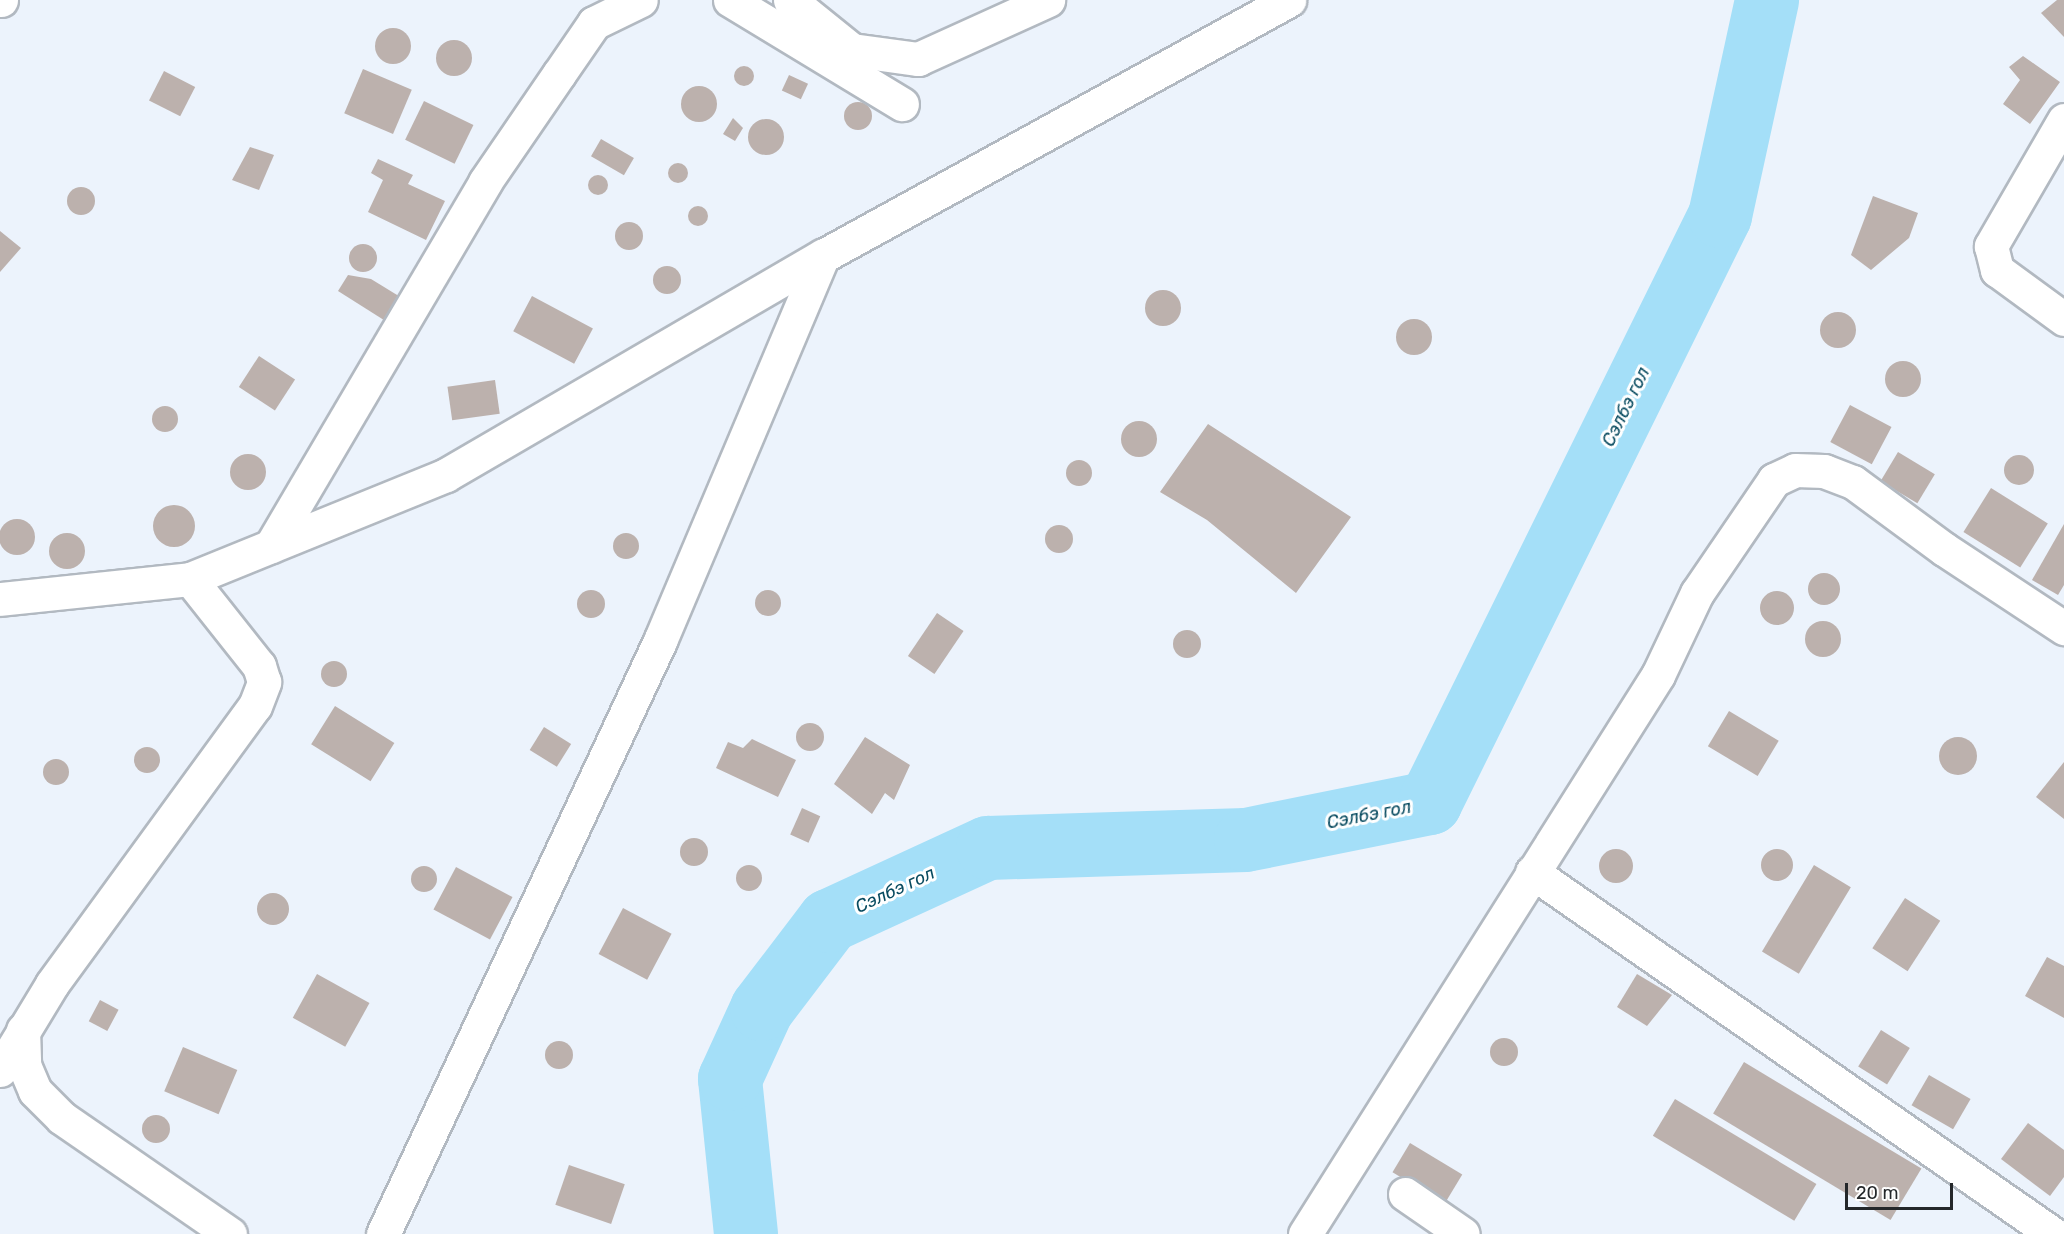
<!DOCTYPE html>
<html>
<head>
<meta charset="utf-8">
<style>
  body { margin:0 }
  #map { position:relative; width:2064px; height:1234px; overflow:hidden; background:#ecf3fc; font-family:Rubik,sans-serif }
  div>[style] { position:absolute }
  [style*='--x'] { left:calc(var(--x)*1px); top:calc(var(--y)*1px); width:calc(var(--w)*1px); rotate:calc(var(--a)*1deg) }
  .river>* { height:64px; margin:-32px; padding:0 32px; transform-origin:32px; border-radius:32px; background:#a4dff8 }
  .building>* { inset:0; background:#bcb1ad; transform-origin:0 0 }
  .round { border-radius:50% }
  .roads { filter:drop-shadow(2px 0 #b2b9c1) drop-shadow(-2px 0 #b2b9c1) drop-shadow(0 2px #b2b9c1) drop-shadow(0 -2px #b2b9c1) }
  .minor>* { height:33px; margin:-16.5px; padding:0 16.5px; transform-origin:16.5px; border-radius:16.5px; background:#fff }
  span { translate:-50% -50%; white-space:nowrap; text-align:center; line-height:1.15; -webkit-text-stroke:6px #fff; paint-order:stroke }
  .water-label { font-size:18px; color:#084b60; font-style:italic }
  .scale { position:absolute; left:1845px; top:1183px; width:108px; height:27px; box-sizing:border-box; border:3px solid #24272a; border-top:0; padding-left:8px; font-size:18px; line-height:21px; white-space:nowrap; color:#24272a; -webkit-text-stroke:4px #fff; paint-order:stroke }
</style>
</head>
<body>
<div id="map">
  <div class="river">
    <i style="--x:746;--y:1234;--w:156;--a:-95.9"></i>
    <i style="--x:730;--y:1079;--w:77;--a:-65.4"></i>
    <i style="--x:762;--y:1009;--w:111;--a:-52.7"></i>
    <i style="--x:829;--y:921;--w:175;--a:-24.7"></i>
    <i style="--x:988;--y:848;--w:258;--a:-1.8"></i>
    <i style="--x:1246;--y:840;--w:188;--a:-11.4"></i>
    <i style="--x:1430;--y:803;--w:655;--a:-63.71"></i>
    <i style="--x:1720;--y:216;--w:221;--a:-77.7"></i>
  </div>
  <div class="building">
    <i style="clip-path:polygon(2057px 0,2064px 0,2064px 37px,2041px 13px)"></i>
    <i class="round" style="left:375px;top:28px;width:36px;height:36px"></i>
    <i class="round" style="left:436px;top:40px;width:36px;height:36px"></i>
    <i style="clip-path:polygon(2023px 56px,2060px 82px,2030px 124px,2003px 104px,2020px 80px,2009px 67px)"></i>
    <i class="round" style="left:734px;top:66px;width:20px;height:20px"></i>
    <i style="left:363px;top:69px;width:53px;height:48px;rotate:23deg"></i>
    <i style="left:164px;top:71px;width:35px;height:33px;rotate:27deg"></i>
    <i style="left:789px;top:75px;width:21px;height:17px;rotate:25deg"></i>
    <i class="round" style="left:681px;top:86px;width:36px;height:36px"></i>
    <i style="left:424px;top:101px;width:55px;height:43px;rotate:26deg"></i>
    <i class="round" style="left:844px;top:102px;width:28px;height:28px"></i>
    <i style="clip-path:polygon(733px 118px,743px 128px,735px 141px,723px 134px)"></i>
    <i class="round" style="left:748px;top:119px;width:36px;height:36px"></i>
    <i style="left:601px;top:139px;width:38px;height:20px;rotate:30deg"></i>
    <i style="clip-path:polygon(250px 147px,274px 155px,259px 190px,232px 180px)"></i>
    <i style="clip-path:polygon(378px 159px,413px 175px,408px 184px,445px 201px,426px 240px,368px 212px,383px 180px,371px 173px)"></i>
    <i class="round" style="left:668px;top:163px;width:20px;height:20px"></i>
    <i class="round" style="left:588px;top:175px;width:20px;height:20px"></i>
    <i class="round" style="left:67px;top:187px;width:28px;height:28px"></i>
    <i style="clip-path:polygon(1873px 196px,1918px 213px,1909px 238px,1871px 270px,1851px 255px)"></i>
    <i class="round" style="left:688px;top:206px;width:20px;height:20px"></i>
    <i class="round" style="left:615px;top:222px;width:28px;height:28px"></i>
    <i style="clip-path:polygon(0 231px,21px 248px,0 272px)"></i>
    <i class="round" style="left:349px;top:244px;width:28px;height:28px"></i>
    <i class="round" style="left:653px;top:266px;width:28px;height:28px"></i>
    <i style="clip-path:polygon(348px 275px,371px 279px,402px 298px,387px 322px,338px 291px)"></i>
    <i class="round" style="left:1145px;top:290px;width:36px;height:36px"></i>
    <i style="left:532px;top:296px;width:69px;height:40px;rotate:28deg"></i>
    <i class="round" style="left:1820px;top:312px;width:36px;height:36px"></i>
    <i class="round" style="left:1396px;top:319px;width:36px;height:36px"></i>
    <i style="left:259px;top:356px;width:43px;height:37px;rotate:33deg"></i>
    <i class="round" style="left:1885px;top:361px;width:36px;height:36px"></i>
    <i style="left:495px;top:380px;width:34px;height:48px;rotate:82deg"></i>
    <i style="left:1850px;top:405px;width:47px;height:42px;rotate:28deg"></i>
    <i class="round" style="left:152px;top:406px;width:26px;height:26px"></i>
    <i class="round" style="left:1121px;top:421px;width:36px;height:36px"></i>
    <i style="clip-path:polygon(1208px 424px,1351px 517px,1296px 593px,1207px 520px,1160px 492px)"></i>
    <i style="left:1898px;top:452px;width:43px;height:34px;rotate:31deg"></i>
    <i class="round" style="left:230px;top:454px;width:36px;height:36px"></i>
    <i class="round" style="left:2004px;top:455px;width:30px;height:30px"></i>
    <i class="round" style="left:1066px;top:460px;width:26px;height:26px"></i>
    <i style="left:1991px;top:488px;width:67px;height:52px;rotate:32deg"></i>
    <i class="round" style="left:153px;top:505px;width:42px;height:42px"></i>
    <i class="round" style="left:-1px;top:519px;width:36px;height:36px"></i>
    <i style="clip-path:polygon(2064px 524px,2064px 585px,2058px 595px,2032px 580px)"></i>
    <i class="round" style="left:1045px;top:525px;width:28px;height:28px"></i>
    <i class="round" style="left:613px;top:533px;width:26px;height:26px"></i>
    <i class="round" style="left:49px;top:533px;width:36px;height:36px"></i>
    <i class="round" style="left:1808px;top:573px;width:32px;height:32px"></i>
    <i class="round" style="left:755px;top:590px;width:26px;height:26px"></i>
    <i class="round" style="left:577px;top:590px;width:28px;height:28px"></i>
    <i class="round" style="left:1760px;top:591px;width:34px;height:34px"></i>
    <i style="left:937px;top:613px;width:32px;height:52px;rotate:34deg"></i>
    <i class="round" style="left:1805px;top:621px;width:36px;height:36px"></i>
    <i class="round" style="left:1173px;top:630px;width:28px;height:28px"></i>
    <i class="round" style="left:321px;top:661px;width:26px;height:26px"></i>
    <i style="left:335px;top:706px;width:70px;height:45px;rotate:32deg"></i>
    <i style="left:1729px;top:711px;width:58px;height:41px;rotate:31deg"></i>
    <i class="round" style="left:796px;top:723px;width:28px;height:28px"></i>
    <i style="left:544px;top:727px;width:32px;height:27px;rotate:32deg"></i>
    <i style="clip-path:polygon(865px 737px,910px 765px,894px 800px,885px 793px,872px 814px,834px 784px)"></i>
    <i class="round" style="left:1939px;top:737px;width:38px;height:38px"></i>
    <i style="clip-path:polygon(752px 739px,796px 760px,778px 797px,716px 768px,728px 742px,743px 748px)"></i>
    <i class="round" style="left:134px;top:747px;width:26px;height:26px"></i>
    <i class="round" style="left:43px;top:759px;width:26px;height:26px"></i>
    <i style="clip-path:polygon(2064px 762px,2064px 819px,2036px 797px)"></i>
    <i style="left:802px;top:808px;width:20px;height:29px;rotate:24deg"></i>
    <i class="round" style="left:680px;top:838px;width:28px;height:28px"></i>
    <i class="round" style="left:1761px;top:849px;width:32px;height:32px"></i>
    <i class="round" style="left:1599px;top:849px;width:34px;height:34px"></i>
    <i class="round" style="left:736px;top:865px;width:26px;height:26px"></i>
    <i style="left:1814px;top:865px;width:43px;height:101px;rotate:31deg"></i>
    <i class="round" style="left:411px;top:866px;width:26px;height:26px"></i>
    <i style="left:456px;top:867px;width:64px;height:48px;rotate:28deg"></i>
    <i class="round" style="left:257px;top:893px;width:32px;height:32px"></i>
    <i style="left:1905px;top:898px;width:42px;height:60px;rotate:33deg"></i>
    <i style="left:623px;top:908px;width:55px;height:52px;rotate:28deg"></i>
    <i style="clip-path:polygon(2047px 957px,2064px 966px,2064px 1018px,2025px 996px)"></i>
    <i style="left:317px;top:974px;width:60px;height:50px;rotate:29deg"></i>
    <i style="clip-path:polygon(1637px 974px,1672px 995px,1647px 1026px,1617px 1007px)"></i>
    <i style="left:100px;top:1000px;width:21px;height:24px;rotate:28deg"></i>
    <i style="left:1881px;top:1030px;width:34px;height:43px;rotate:32deg"></i>
    <i class="round" style="left:1490px;top:1038px;width:28px;height:28px"></i>
    <i class="round" style="left:545px;top:1041px;width:28px;height:28px"></i>
    <i style="left:183px;top:1047px;width:59px;height:48px;rotate:23deg"></i>
    <i style="left:1744px;top:1062px;width:207px;height:60px;rotate:31deg"></i>
    <i style="left:1929px;top:1075px;width:48px;height:35px;rotate:30deg"></i>
    <i style="left:1675px;top:1099px;width:165px;height:43px;rotate:31deg"></i>
    <i class="round" style="left:142px;top:1115px;width:28px;height:28px"></i>
    <i style="clip-path:polygon(2028px 1123px,2064px 1150px,2064px 1177px,2050px 1196px,2001px 1159px)"></i>
    <i style="left:1410px;top:1143px;width:61px;height:34px;rotate:31deg"></i>
    <i style="left:569px;top:1165px;width:59px;height:42px;rotate:19deg"></i>
  </div>
  <div class="roads">
    <div class="minor">
      <i style="--x:0;--y:0;--w:1;--a:0"></i>
      <i style="--x:730;--y:0;--w:201;--a:31.2"></i>
      <i style="--x:790;--y:0;--w:80;--a:38.9"></i>
      <i style="--x:852;--y:50;--w:67;--a:7.8"></i>
      <i style="--x:918;--y:59;--w:143;--a:-24.4"></i>
      <i style="--x:2064;--y:120;--w:146;--a:120.1"></i>
      <i style="--x:1991;--y:246;--w:25;--a:76"></i>
      <i style="--x:1997;--y:270;--w:83;--a:36.2"></i>
      <i style="--x:271;--y:546;--w:422;--a:-59.5"></i>
      <i style="--x:485;--y:182;--w:131;--a:-55.6"></i>
      <i style="--x:559;--y:74;--w:62;--a:-55.5"></i>
      <i style="--x:594;--y:23;--w:52;--a:-26.1"></i>
      <i style="--x:0;--y:599;--w:191;--a:-6"></i>
      <i style="--x:190;--y:579;--w:276;--a:-22.1"></i>
      <i style="--x:446;--y:475;--w:436;--a:-30.2"></i>
      <i style="--x:823;--y:256;--w:532;--a:-28.78"></i>
      <i style="--x:1532;--y:872;--w:634;--a:34.79"></i>
      <i style="--x:23;--y:1030;--w:35;--a:88"></i>
      <i style="--x:24;--y:1065;--w:28;--a:67"></i>
      <i style="--x:35;--y:1091;--w:38;--a:45"></i>
      <i style="--x:62;--y:1118;--w:204;--a:34.6"></i>
      <i style="--x:0;--y:1070;--w:100;--a:-58.8"></i>
      <i style="--x:52;--y:984;--w:344;--a:-53.9"></i>
      <i style="--x:255;--y:706;--w:26;--a:-69"></i>
      <i style="--x:264;--y:682;--w:17;--a:-107"></i>
      <i style="--x:259;--y:666;--w:111;--a:-128.4"></i>
      <i style="--x:1405;--y:1194;--w:70;--a:34.6"></i>
      <i style="--x:383;--y:1234;--w:655;--a:-64.96"></i>
      <i style="--x:660;--y:641;--w:418;--a:-67.1"></i>
      <i style="--x:1305;--y:1234;--w:661;--a:-57.73"></i>
      <i style="--x:1658;--y:675;--w:91;--a:-64.6"></i>
      <i style="--x:1697;--y:593;--w:137;--a:-55.7"></i>
      <i style="--x:1774;--y:480;--w:23;--a:-25"></i>
      <i style="--x:1795;--y:470;--w:29;--a:2"></i>
      <i style="--x:1824;--y:471;--w:31;--a:21"></i>
      <i style="--x:1853;--y:482;--w:113;--a:36.4"></i>
      <i style="--x:1944;--y:549;--w:144;--a:33.4"></i>
    </div>
  </div>
  <div class="water-label">
    <span style="left:1626px;top:407px;rotate:-64deg">Сэлбэ гол</span>
    <span style="left:1369px;top:815px;rotate:-11deg">Сэлбэ гол</span>
    <span style="left:895px;top:890px;rotate:-25deg">Сэлбэ гол</span>
  </div>
  <div class="scale">20 m</div>
</div>
</body>
</html>
